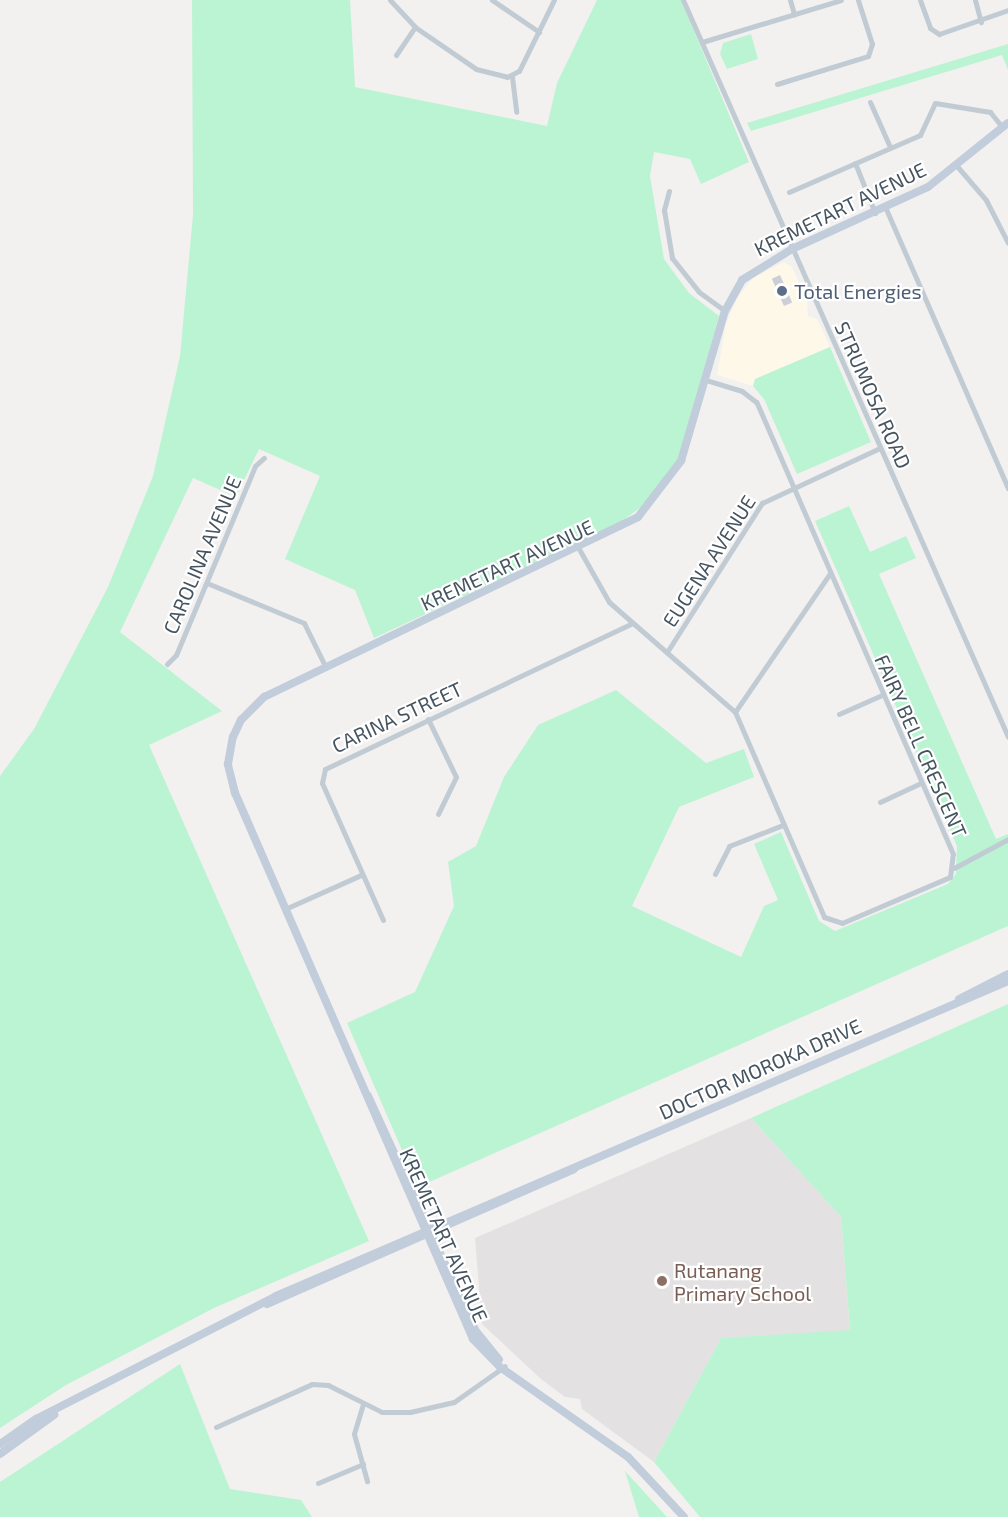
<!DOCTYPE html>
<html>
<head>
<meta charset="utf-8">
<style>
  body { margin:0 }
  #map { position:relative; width:1008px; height:1517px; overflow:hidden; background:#f3f0f0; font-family:"Exo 2",sans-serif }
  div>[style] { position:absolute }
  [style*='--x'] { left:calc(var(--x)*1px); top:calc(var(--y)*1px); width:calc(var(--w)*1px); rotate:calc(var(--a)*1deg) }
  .commercial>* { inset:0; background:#fef8e9 }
  .education>* { inset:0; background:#e4e1e2 }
  .green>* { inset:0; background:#bbf4d2 }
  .building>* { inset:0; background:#cccfd6; transform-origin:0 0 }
  .street>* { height:5px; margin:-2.5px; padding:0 2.5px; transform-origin:2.5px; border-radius:2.5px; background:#c0cbd3 }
  .secondary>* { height:8px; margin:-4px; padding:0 4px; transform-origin:4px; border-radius:4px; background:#c1cddb }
  .dots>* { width:16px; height:16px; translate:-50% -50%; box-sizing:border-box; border:3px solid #fff; border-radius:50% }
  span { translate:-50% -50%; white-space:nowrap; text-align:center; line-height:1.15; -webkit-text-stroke:4.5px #fff; paint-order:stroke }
  .street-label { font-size:20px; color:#465460 }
  .service-label { font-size:20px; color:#4e5e75 }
  .left { translate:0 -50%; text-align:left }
  .education-label { font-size:20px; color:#785e54 }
</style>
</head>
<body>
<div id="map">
  <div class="commercial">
    <i style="clip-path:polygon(784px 262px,792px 267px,807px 300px,808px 316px,817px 319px,830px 347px,755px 379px,753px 386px,717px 375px,726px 324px,737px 298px,753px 278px)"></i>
  </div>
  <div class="education">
    <i style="clip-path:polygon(751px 1118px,841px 1217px,850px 1331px,721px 1338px,654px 1462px,582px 1409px,580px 1399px,565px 1397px,541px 1379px,482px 1324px,475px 1238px)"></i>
  </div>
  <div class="green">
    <i style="clip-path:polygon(192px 0,350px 0,355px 87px,547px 126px,557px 83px,597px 0,681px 0,749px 162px,701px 184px,690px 159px,654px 152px,650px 176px,664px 259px,689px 293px,719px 316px,678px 460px,645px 504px,617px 525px,374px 638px,355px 590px,285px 559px,320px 476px,259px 449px,236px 497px,193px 478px,120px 632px,222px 711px,149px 745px,369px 1241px,214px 1308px,66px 1385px,0 1428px,0 776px,34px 729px,108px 587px,153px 476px,180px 356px,193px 215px)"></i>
    <i style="clip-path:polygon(751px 34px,758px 59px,727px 69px,720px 54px,723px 43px)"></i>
    <i style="clip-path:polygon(1008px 44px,1008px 70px,1002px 55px,751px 131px,747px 123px)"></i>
    <i style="clip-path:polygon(830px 347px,871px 442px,797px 474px,764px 399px,753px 386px,755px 379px)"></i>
    <i style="clip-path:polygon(849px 506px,870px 552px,906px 536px,916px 558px,879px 574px,996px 839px,1008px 834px,1008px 926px,418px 1187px,347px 1023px,415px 992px,454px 906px,448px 862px,476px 846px,504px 777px,538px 725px,616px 690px,706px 763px,744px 749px,754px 777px,679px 807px,632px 906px,741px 957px,764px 906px,778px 900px,754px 844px,781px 832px,819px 921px,835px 931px,948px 884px,956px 874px,957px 846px,815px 521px)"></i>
    <i style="clip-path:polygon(1008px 1004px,1008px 1517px,700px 1517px,654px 1462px,721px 1338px,850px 1330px,841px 1217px,751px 1118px)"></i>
    <i style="clip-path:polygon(180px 1364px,230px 1489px,301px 1500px,312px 1517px,0 1517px,0 1482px)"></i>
    <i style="clip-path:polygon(625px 1471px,667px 1517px,639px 1517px)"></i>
  </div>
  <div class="building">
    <i style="left:780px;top:275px;width:30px;height:9px;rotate:66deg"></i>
  </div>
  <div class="street">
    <i style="--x:390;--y:0;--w:37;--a:47"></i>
    <i style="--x:415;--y:27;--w:74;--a:34.5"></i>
    <i style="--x:476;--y:69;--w:32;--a:14"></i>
    <i style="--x:507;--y:77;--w:13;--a:-27"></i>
    <i style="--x:519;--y:71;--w:79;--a:-63.8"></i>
    <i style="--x:492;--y:0;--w:57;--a:34.2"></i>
    <i style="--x:683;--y:0;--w:805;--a:66.2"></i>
    <i style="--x:790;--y:0;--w:15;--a:74"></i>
    <i style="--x:920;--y:0;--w:30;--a:70"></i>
    <i style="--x:930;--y:28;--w:11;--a:34"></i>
    <i style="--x:939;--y:34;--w:73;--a:-19.2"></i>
    <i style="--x:975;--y:0;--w:23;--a:75"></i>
    <i style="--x:702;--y:42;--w:145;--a:-16.8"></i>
    <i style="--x:396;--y:55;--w:34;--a:-56"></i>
    <i style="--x:512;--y:77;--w:35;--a:83"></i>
    <i style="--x:777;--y:84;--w:95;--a:-17.1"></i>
    <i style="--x:868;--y:56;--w:13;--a:-72"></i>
    <i style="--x:872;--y:44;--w:46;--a:-107.7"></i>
    <i style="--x:870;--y:102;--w:49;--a:66"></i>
    <i style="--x:855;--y:163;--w:54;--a:68.2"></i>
    <i style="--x:956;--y:165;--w:46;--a:49.4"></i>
    <i style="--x:986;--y:200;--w:48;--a:62.9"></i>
    <i style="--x:669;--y:191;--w:20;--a:105"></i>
    <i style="--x:664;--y:210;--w:49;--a:80.5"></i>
    <i style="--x:672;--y:258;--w:43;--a:51.5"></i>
    <i style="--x:699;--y:292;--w:32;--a:36"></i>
    <i style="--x:789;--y:192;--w:143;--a:-23.5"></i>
    <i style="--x:920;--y:135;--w:35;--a:-65"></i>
    <i style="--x:935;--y:103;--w:56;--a:9.3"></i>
    <i style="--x:990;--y:112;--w:19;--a:51"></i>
    <i style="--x:886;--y:209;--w:305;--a:66.4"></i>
    <i style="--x:579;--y:549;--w:61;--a:60.5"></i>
    <i style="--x:609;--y:602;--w:167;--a:41.1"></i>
    <i style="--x:735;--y:712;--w:223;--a:66.5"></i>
    <i style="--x:824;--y:917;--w:19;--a:18"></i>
    <i style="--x:842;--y:923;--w:117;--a:-23.1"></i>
    <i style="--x:950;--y:877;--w:23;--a:-83"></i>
    <i style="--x:953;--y:854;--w:493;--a:-113.5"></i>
    <i style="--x:756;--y:402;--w:18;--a:-142"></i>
    <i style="--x:742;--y:391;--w:39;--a:-163"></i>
    <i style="--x:207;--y:583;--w:105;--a:22.4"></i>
    <i style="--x:304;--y:623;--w:50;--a:63.9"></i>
    <i style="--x:667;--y:652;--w:177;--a:-57.5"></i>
    <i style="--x:762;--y:503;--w:130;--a:-25"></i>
    <i style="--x:167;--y:664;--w:13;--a:-45"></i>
    <i style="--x:176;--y:655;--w:205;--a:-67.3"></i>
    <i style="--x:255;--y:466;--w:12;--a:-42"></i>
    <i style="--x:735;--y:712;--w:168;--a:-55.6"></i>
    <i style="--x:839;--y:714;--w:47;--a:-23.8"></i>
    <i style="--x:428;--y:719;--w:64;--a:64.2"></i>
    <i style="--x:456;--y:777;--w:41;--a:115.9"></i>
    <i style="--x:880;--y:802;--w:45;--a:-24.9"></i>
    <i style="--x:954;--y:868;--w:61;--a:-28.2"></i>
    <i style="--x:715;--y:874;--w:31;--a:-63"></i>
    <i style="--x:729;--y:846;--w:58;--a:-21.3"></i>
    <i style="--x:285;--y:909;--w:83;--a:-24.1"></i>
    <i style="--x:383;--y:920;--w:150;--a:-114"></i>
    <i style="--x:322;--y:783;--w:14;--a:-78"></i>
    <i style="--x:325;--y:769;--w:340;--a:-25.4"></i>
    <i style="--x:363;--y:1404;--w:31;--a:107"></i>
    <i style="--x:354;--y:1434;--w:49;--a:74.5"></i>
    <i style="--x:216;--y:1427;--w:105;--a:-24.1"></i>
    <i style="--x:312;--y:1384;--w:16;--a:4"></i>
    <i style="--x:328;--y:1385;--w:60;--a:26.6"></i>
    <i style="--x:382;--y:1412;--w:28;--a:0"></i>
    <i style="--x:410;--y:1412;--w:45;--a:-12.8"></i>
    <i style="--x:454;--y:1402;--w:62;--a:-35.2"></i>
    <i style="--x:318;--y:1483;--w:49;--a:-22.9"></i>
  </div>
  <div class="secondary">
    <i style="--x:959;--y:999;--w:55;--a:-27"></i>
    <i style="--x:368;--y:1096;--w:257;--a:65.4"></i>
    <i style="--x:475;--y:1330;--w:38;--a:51"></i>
    <i style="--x:267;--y:1304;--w:335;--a:-23.7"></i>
    <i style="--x:0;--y:1444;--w:44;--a:-34.8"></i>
    <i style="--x:36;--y:1419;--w:270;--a:-27.1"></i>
    <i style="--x:276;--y:1296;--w:797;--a:-23.28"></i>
    <i style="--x:0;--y:1454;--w:67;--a:-35.8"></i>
    <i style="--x:684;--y:1517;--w:82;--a:-133"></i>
    <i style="--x:628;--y:1457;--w:156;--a:-144.9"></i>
    <i style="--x:500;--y:1367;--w:39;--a:-134"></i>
    <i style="--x:473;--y:1339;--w:596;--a:-113.55"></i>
    <i style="--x:235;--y:793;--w:30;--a:-104"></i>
    <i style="--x:228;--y:764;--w:27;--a:-80"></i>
    <i style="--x:233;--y:737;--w:19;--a:-65"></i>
    <i style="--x:241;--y:720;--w:33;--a:-45"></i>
    <i style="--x:264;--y:697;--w:415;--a:-25.7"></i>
    <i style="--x:638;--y:517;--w:71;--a:-52.5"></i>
    <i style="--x:681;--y:461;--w:156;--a:-73.7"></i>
    <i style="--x:725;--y:311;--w:35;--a:-61"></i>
    <i style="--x:742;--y:280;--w:59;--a:-31.8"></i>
    <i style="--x:792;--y:249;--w:149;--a:-24.5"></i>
    <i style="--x:928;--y:187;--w:102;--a:-38.7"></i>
  </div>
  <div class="dots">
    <i style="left:782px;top:291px;background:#5c6f8a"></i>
    <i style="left:662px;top:1281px;background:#8d6e63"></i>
  </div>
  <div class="street-label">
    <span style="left:840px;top:209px;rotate:-26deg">KREMETART AVENUE</span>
    <span style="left:873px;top:395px;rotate:66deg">STRUMOSA ROAD</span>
    <span style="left:202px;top:555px;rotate:-67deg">CAROLINA AVENUE</span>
    <span style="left:709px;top:561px;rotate:-57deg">EUGENA AVENUE</span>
    <span style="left:507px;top:565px;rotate:-25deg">KREMETART AVENUE</span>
    <span style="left:397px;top:717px;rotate:-25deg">CARINA STREET</span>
    <span style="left:921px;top:746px;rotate:66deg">FAIRY BELL CRESCENT</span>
    <span style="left:760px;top:1069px;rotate:-24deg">DOCTOR MOROKA DRIVE</span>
    <span style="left:444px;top:1235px;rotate:66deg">KREMETART AVENUE</span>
  </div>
  <div class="service-label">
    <span class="left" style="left:794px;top:291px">Total Energies</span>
  </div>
  <div class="education-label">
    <span class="left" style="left:674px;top:1282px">Rutanang<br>Primary School</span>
  </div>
</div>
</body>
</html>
